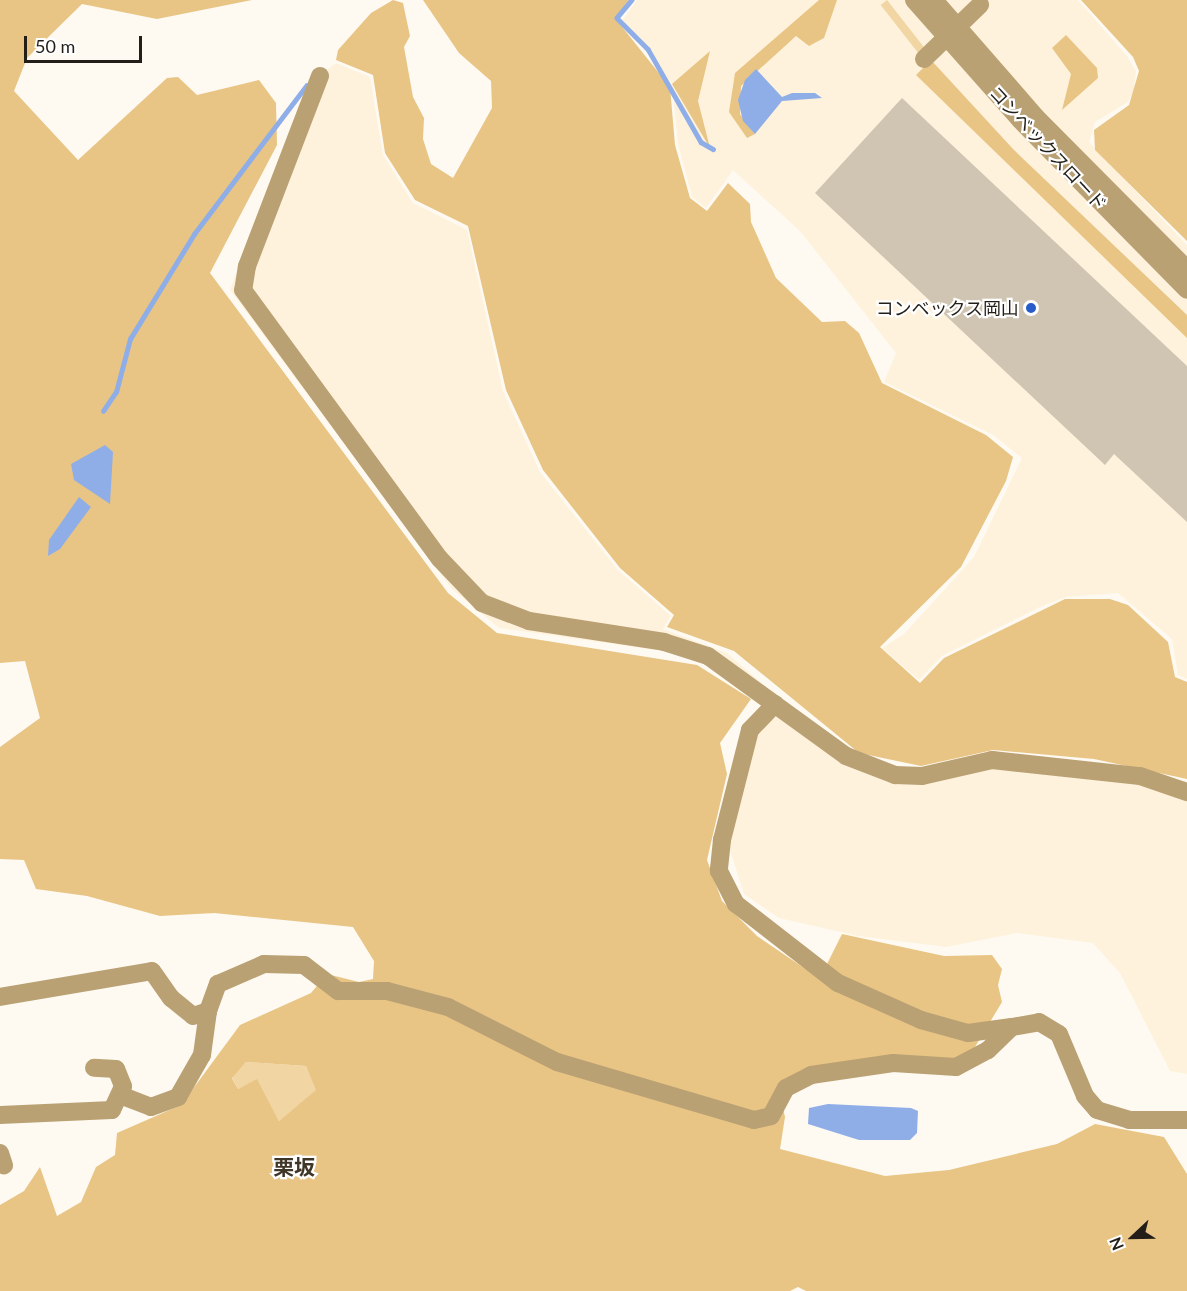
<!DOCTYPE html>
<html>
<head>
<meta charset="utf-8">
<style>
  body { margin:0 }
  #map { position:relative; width:1187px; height:1291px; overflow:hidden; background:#fefaf2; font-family:Lato,"Noto Sans JP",sans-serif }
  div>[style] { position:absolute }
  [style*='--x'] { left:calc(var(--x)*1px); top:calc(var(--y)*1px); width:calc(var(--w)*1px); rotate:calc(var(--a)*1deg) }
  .built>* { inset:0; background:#fef2dc }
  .green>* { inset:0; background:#f1d5a2; transform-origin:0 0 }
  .forest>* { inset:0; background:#e8c585 }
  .water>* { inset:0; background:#8faee8 }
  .stream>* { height:4.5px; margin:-2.25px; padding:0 2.25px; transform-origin:2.25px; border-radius:2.25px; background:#8faee8 }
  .building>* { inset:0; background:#d0c5b2 }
  .minor>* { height:18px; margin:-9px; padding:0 9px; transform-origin:9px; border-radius:9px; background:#baa174 }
  .minor-bridge>* { height:18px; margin:-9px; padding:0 9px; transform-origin:9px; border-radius:9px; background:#baa174 }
  .dots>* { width:16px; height:16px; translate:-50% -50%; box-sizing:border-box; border:3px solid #fff; border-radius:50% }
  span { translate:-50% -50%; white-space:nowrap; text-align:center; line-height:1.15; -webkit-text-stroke:4.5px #fff; paint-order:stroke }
  .street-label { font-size:18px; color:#231f18 }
  .poi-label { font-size:18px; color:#231f18 }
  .right { translate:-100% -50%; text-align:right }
  .quarter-label { font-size:21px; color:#3f3627; font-weight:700 }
  .north { position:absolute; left:1103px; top:1207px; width:60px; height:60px; -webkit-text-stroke:4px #fff; paint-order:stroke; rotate:248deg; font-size:16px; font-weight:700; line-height:24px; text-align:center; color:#231f18 }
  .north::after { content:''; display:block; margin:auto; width:21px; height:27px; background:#231f18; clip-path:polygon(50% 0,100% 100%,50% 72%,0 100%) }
  .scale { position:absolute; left:24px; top:36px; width:118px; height:27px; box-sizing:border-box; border:3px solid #231f18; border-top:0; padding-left:8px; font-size:18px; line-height:21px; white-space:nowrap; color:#231f18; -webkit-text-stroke:4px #fff; paint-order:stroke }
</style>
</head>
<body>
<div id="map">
  <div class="built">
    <i style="clip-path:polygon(637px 0,1078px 0,1127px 56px,1136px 71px,1134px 91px,1128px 102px,1095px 122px,1089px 142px,1187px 245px,1187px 679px,1178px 675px,1172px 639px,1118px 593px,1066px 597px,1040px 607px,942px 656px,919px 680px,882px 648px,904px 634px,974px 557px,1022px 458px,993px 435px,884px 382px,896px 353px,800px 231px,733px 170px,706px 208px,692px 197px,678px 144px,672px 84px,622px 21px)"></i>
    <i style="clip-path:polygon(336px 63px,370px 77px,383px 155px,413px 203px,467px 230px,503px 391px,540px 472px,618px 570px,671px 616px,663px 629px,727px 653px,790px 708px,862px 758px,914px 770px,993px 752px,1094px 762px,1187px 782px,1187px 1074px,1170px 1071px,1120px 973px,1093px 943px,1017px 933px,946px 947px,858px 936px,779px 918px,744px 894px,729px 847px,751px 735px,779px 715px,726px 674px,697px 661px,664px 651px,499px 628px,452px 589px,230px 290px,307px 84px)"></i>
  </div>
  <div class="green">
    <i style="left:887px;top:0;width:62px;height:8px;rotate:52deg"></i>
    <i style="clip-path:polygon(246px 1062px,306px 1066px,317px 1090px,279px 1121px,257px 1080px,238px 1089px,232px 1077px)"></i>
  </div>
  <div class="forest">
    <i style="clip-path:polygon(evenodd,0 0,252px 0,157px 19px,82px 4px,27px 58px,14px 91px,78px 160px,167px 78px,178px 77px,197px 95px,259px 80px,276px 103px,277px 145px,210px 273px,448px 593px,497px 633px,697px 665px,751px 699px,720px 743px,727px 774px,707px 860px,722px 901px,757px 936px,841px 993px,825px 968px,842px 934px,944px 956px,992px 955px,1002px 969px,998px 985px,1002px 1002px,975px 1047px,959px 1059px,938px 1062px,905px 1055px,805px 1070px,778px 1087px,785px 1117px,780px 1149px,885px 1176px,949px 1170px,1057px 1144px,1095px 1124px,1164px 1137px,1187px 1174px,1187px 1291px,806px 1291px,798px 1287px,790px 1291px,0 1291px,0 1205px,24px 1191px,40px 1167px,57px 1216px,81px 1202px,96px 1167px,115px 1155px,117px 1133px,181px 1105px,240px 1025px,311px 993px,327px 974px,359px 982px,373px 979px,374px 961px,353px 927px,214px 913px,160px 916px,87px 896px,36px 889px,24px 860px,0 859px,0 747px,40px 718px,25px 661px,0 663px,0 0,246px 1062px,306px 1066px,316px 1090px,279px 1121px,257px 1079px,238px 1089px,232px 1078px,246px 1062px)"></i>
    <i style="clip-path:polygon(393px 0,403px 3px,410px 36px,404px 47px,413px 97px,424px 118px,423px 139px,431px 164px,453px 178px,492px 108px,491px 81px,459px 53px,423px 0,629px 0,615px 18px,670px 87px,675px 145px,690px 198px,707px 211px,728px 183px,750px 204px,751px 222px,776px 278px,822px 322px,845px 321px,859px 333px,882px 383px,986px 435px,1013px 457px,1006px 481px,961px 567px,880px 647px,920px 683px,944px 658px,1065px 599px,1110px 599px,1128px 605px,1168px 642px,1175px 677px,1187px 682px,1187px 779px,1094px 759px,993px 750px,921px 766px,859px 753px,734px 651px,667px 627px,674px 615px,620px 568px,543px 470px,506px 390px,468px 226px,415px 200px,385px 153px,373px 75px,336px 60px,338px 50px,371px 13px)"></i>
    <i style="clip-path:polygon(819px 0,837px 0,824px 38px,809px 46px,796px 36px,741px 86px,740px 114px,755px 134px,747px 138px,729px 112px,735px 73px)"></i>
    <i style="clip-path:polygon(1081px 0,1187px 0,1187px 241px,1095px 150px,1094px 130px,1129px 105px,1139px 71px,1133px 57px)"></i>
    <i style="clip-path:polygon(1066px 35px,1097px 68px,1098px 78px,1062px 110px,1071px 74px,1052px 48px)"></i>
    <i style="clip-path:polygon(710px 51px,698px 101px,710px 148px,672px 84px)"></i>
    <i style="clip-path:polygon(931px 60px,1014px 150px,1187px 315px,1187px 338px,916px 75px)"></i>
  </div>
  <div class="water">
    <i style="clip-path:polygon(756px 69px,782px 97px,792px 93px,815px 93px,822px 98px,782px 101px,755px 134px,743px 121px,738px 100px,745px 80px)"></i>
    <i style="clip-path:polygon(105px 445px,113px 452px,110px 504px,74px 480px,71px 464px)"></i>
    <i style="clip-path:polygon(79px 497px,91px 507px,60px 549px,48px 556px,49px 540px)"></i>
    <i style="clip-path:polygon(828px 1104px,911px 1108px,918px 1111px,917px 1133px,910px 1140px,859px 1140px,808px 1124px,809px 1108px)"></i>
  </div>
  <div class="stream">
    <i style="--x:632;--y:0;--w:23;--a:130"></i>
    <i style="--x:617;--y:18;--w:44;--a:45"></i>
    <i style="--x:648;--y:49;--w:107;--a:60.3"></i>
    <i style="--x:701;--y:142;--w:14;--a:30"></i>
    <i style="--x:103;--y:411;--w:23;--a:-56"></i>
    <i style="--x:116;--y:392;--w:55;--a:-75.2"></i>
    <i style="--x:130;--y:339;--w:123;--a:-58.6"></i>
    <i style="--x:194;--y:234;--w:186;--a:-52.9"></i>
  </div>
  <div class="building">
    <i style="clip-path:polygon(902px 98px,1187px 366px,1187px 522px,1114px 454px,1105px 465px,815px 193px)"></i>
  </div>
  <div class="minor">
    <i style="--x:914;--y:0;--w:160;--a:48.5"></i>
    <i style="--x:1020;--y:120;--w:238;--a:45.5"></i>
    <i style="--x:934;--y:0;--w:155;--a:48.9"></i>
    <i style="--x:1036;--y:117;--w:214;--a:45.2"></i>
    <i style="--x:320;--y:76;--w:204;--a:111"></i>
    <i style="--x:247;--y:266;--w:24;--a:99"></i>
    <i style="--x:243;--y:290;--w:333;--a:53.8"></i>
    <i style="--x:440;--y:559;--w:61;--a:46.3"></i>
    <i style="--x:482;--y:603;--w:50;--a:21"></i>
    <i style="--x:529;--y:621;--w:137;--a:8.8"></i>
    <i style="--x:664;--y:642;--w:46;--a:17.7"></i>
    <i style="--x:708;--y:656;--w:170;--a:35.9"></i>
    <i style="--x:846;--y:756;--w:53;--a:21.2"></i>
    <i style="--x:895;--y:775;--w:27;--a:2"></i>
    <i style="--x:922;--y:776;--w:72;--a:-12.9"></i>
    <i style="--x:992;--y:760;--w:149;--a:6.2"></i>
    <i style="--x:1140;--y:776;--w:50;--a:18.8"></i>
    <i style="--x:775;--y:704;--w:36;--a:134"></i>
    <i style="--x:750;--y:730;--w:114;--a:104.3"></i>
    <i style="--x:722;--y:840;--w:31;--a:96"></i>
    <i style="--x:719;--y:871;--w:37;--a:63"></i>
    <i style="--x:736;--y:904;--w:129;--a:37.8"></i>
    <i style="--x:838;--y:983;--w:91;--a:24"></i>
    <i style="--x:921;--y:1020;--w:49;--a:15.5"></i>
    <i style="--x:968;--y:1033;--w:44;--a:-7.8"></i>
    <i style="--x:0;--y:997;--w:154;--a:-9.7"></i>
    <i style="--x:152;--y:971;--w:33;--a:55"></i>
    <i style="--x:171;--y:998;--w:28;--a:39"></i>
    <i style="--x:193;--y:1016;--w:16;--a:-18"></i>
    <i style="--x:208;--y:1011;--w:29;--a:-70"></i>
    <i style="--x:218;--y:984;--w:50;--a:-23.5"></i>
    <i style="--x:264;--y:964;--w:40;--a:1.4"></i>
    <i style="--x:304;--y:965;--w:43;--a:37.4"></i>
    <i style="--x:338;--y:991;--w:49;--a:0"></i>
    <i style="--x:387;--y:991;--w:63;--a:14.7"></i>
    <i style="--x:448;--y:1007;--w:122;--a:26.8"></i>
    <i style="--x:557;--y:1062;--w:205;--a:16.4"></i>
    <i style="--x:754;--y:1120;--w:17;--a:-13"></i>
    <i style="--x:771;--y:1116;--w:32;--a:-62"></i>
    <i style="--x:786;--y:1088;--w:28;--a:-27"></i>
    <i style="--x:811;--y:1075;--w:83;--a:-8.3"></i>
    <i style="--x:893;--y:1063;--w:63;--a:3.6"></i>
    <i style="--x:956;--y:1067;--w:36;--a:-28"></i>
    <i style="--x:988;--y:1050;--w:33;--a:-44"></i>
    <i style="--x:1012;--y:1027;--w:27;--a:-10"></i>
    <i style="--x:1039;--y:1022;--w:23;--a:31"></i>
    <i style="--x:1059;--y:1034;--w:67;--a:67.2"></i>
    <i style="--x:1085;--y:1096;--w:18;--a:49"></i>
    <i style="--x:1097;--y:1110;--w:34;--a:17"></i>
    <i style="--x:1129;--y:1120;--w:58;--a:0"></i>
    <i style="--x:120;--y:1095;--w:33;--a:21"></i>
    <i style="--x:151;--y:1107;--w:29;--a:-20"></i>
    <i style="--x:178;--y:1097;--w:48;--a:-60.3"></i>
    <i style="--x:202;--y:1055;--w:44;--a:-82.2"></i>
    <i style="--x:0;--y:1115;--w:112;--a:-2.6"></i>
    <i style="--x:112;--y:1110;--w:26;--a:-65"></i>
    <i style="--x:123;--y:1086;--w:18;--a:-112"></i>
    <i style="--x:116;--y:1069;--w:22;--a:-177"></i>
    <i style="--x:0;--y:1153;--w:13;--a:72"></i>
  </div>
  <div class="minor-bridge">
    <i style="--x:924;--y:59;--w:78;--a:-44"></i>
  </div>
  <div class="dots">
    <i style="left:1031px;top:308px;background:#285cca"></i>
  </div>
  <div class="street-label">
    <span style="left:1048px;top:148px;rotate:47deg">コンベックスロード</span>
  </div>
  <div class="poi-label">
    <span class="right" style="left:1019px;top:308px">コンベックス岡山</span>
  </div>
  <div class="quarter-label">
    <span style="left:294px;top:1167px">栗坂</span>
  </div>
  <div class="north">N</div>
  <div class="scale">50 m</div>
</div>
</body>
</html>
